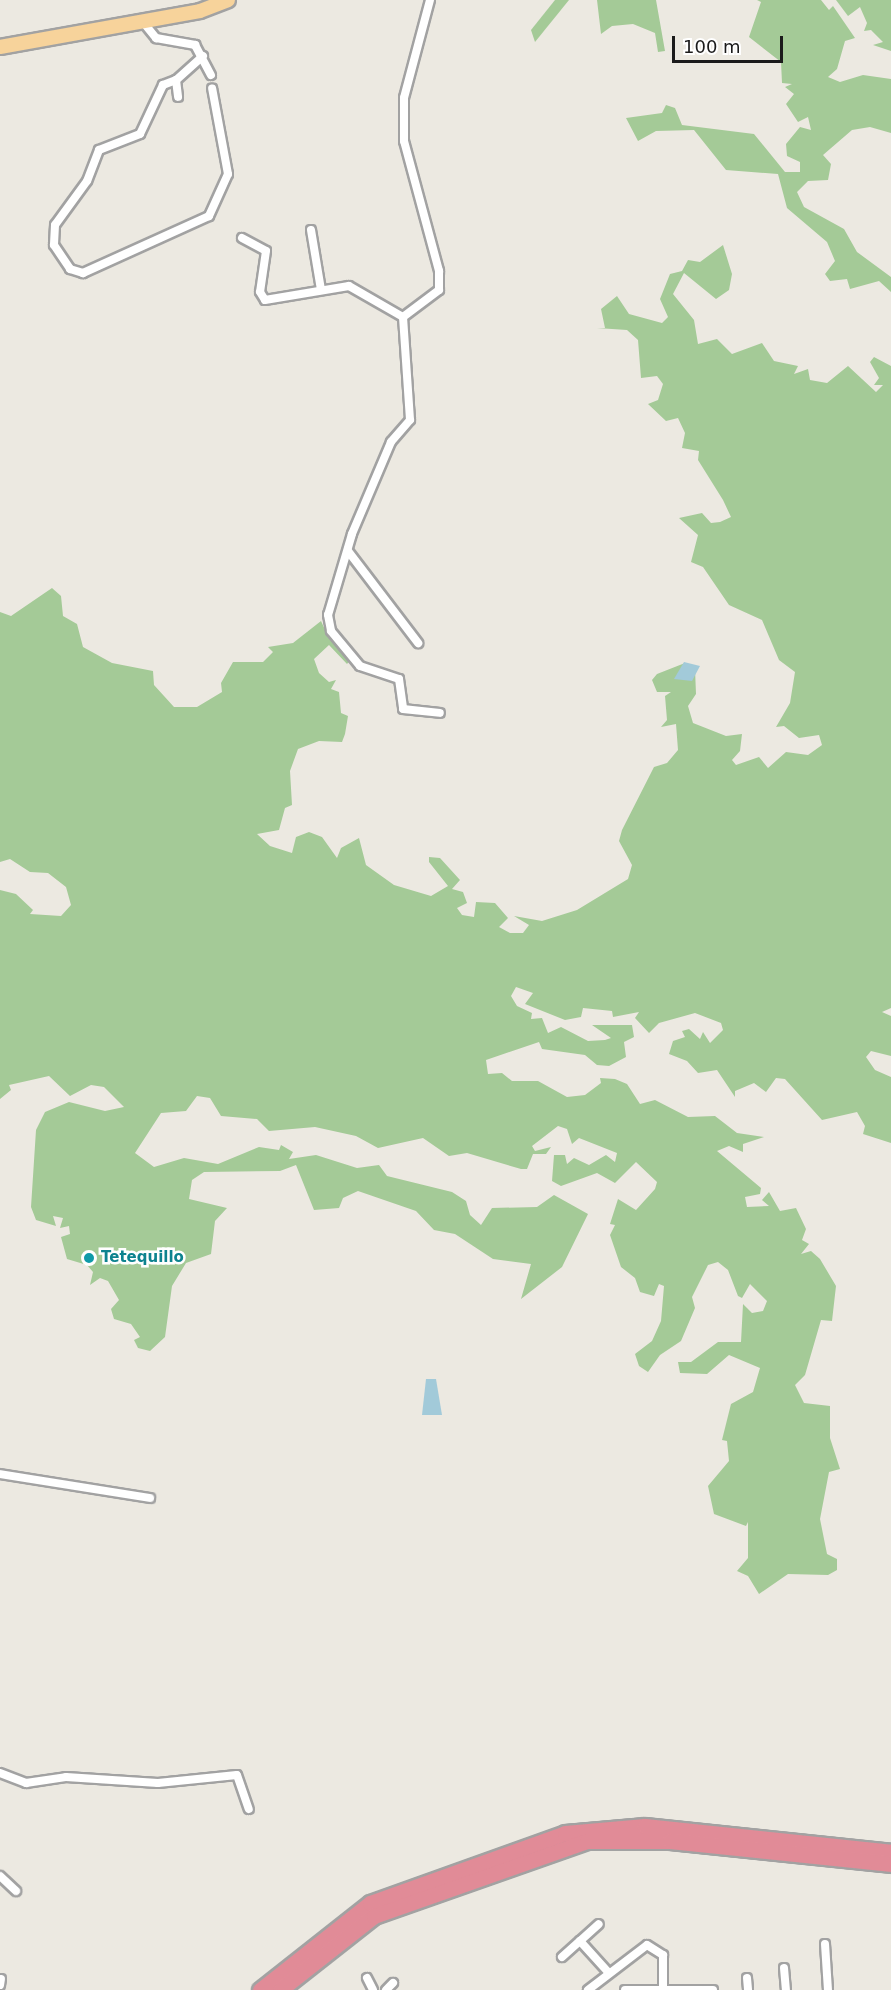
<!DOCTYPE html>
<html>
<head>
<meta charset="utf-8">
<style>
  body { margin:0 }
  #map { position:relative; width:891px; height:1990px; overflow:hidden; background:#ece9e1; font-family:"DejaVu Sans",sans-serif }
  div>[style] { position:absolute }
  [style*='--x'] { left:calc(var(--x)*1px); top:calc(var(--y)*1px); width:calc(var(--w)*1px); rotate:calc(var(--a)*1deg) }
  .forest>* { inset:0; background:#a4ca97 }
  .water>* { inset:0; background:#a2cad9 }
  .roads { filter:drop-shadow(2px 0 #a2a2a2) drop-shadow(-2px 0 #a2a2a2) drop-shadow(0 2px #a2a2a2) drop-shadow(0 -2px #a2a2a2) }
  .street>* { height:8px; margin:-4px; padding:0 4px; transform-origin:4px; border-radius:4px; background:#fff }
  .primary>* { height:14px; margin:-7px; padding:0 7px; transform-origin:7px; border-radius:7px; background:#f7d39b }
  .highway>* { height:15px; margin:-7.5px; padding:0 7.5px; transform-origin:7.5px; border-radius:7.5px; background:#e18b97 }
  .dots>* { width:16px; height:16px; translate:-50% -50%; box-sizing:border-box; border:3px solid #fff; border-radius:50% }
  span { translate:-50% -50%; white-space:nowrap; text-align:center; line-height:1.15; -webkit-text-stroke:5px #fff; paint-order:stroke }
  .culture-label { font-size:15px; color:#0d838f; font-weight:700 }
  .left { translate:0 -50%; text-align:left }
  .scale { position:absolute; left:672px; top:36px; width:111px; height:27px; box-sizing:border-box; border:3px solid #1b1b1b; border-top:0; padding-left:8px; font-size:18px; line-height:21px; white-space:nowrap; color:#1b1b1b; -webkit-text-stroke:4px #fff; paint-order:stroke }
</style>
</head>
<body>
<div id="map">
  <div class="forest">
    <i style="clip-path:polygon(555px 0,569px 0,535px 42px,531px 30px)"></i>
    <i style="clip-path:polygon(597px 0,656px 0,665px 51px,658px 52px,655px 33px,633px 24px,612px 26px,601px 34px)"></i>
    <i style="clip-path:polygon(757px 0,821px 0,829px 10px,833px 6px,855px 38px,845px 41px,837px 69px,828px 77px,840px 82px,863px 75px,891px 79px,891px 133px,870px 127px,852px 130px,823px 155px,831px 164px,828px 180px,808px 181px,797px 192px,804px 207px,844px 229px,857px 252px,891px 277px,891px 292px,879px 281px,850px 289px,847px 279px,830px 281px,825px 274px,835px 261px,827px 242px,787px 208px,778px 174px,726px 170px,694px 130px,656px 131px,638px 141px,626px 118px,662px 113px,666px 105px,675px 108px,682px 125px,754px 134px,785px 172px,800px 172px,800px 162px,787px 156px,786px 144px,800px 127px,811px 130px,808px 117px,798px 122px,786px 104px,794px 94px,785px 87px,792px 84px,782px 83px,781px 62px,749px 37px,761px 2px)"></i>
    <i style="clip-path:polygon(836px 0,891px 0,891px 51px,873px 45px,883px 42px,871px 30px,864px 31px,867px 23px,860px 7px,848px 16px)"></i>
    <i style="clip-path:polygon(723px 245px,732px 274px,729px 290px,716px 299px,684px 273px,673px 294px,694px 320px,698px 344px,717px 339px,732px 354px,762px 343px,774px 361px,798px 366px,794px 374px,808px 369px,810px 380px,827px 383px,848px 366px,876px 392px,883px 385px,874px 385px,879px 378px,870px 362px,874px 357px,891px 366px,891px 1008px,882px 1012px,891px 1016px,891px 1056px,871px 1051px,866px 1057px,875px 1070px,891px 1077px,891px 1143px,863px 1134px,865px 1126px,857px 1112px,822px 1120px,785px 1079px,776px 1078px,766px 1092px,754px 1083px,735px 1091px,735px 1097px,717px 1070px,698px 1073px,687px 1061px,669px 1054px,673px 1041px,685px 1037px,682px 1031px,689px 1029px,700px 1039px,703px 1032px,710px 1043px,723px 1030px,721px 1023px,695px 1013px,659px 1023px,649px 1033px,635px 1018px,639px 1012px,613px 1017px,612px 1011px,583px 1008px,581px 1017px,565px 1020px,525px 1004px,533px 993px,516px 987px,511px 996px,517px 1006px,532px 1013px,531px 1019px,542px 1018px,548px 1033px,561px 1027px,588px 1041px,605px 1040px,611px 1038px,592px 1025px,632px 1025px,634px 1037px,624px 1042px,626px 1057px,609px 1066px,597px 1065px,585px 1055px,542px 1049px,539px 1042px,486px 1060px,488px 1074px,502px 1073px,512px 1081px,538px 1081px,567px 1097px,585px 1095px,601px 1083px,600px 1078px,615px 1079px,627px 1084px,640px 1104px,655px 1100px,688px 1117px,715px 1116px,737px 1133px,764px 1137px,743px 1144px,743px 1152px,729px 1146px,717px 1151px,761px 1188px,760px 1194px,745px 1197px,747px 1207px,769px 1206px,762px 1200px,769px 1192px,780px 1211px,796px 1208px,806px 1229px,802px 1240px,809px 1244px,801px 1254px,811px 1251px,820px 1259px,836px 1286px,832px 1321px,821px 1320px,805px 1375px,795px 1385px,804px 1403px,830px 1406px,830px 1438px,840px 1469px,829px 1472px,820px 1519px,827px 1554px,837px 1559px,837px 1570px,828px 1575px,788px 1574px,759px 1594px,748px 1576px,737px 1571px,748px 1558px,748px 1522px,746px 1526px,714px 1514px,708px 1486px,729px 1461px,727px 1441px,722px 1440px,731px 1404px,753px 1392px,760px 1368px,729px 1355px,707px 1374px,680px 1373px,678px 1362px,691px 1362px,718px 1342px,741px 1342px,743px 1304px,752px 1313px,763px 1311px,767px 1301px,750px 1284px,742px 1298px,738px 1296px,728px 1270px,718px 1262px,708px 1265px,692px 1297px,695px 1308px,681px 1341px,660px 1355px,648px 1372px,639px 1366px,635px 1354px,652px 1341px,661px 1321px,664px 1286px,659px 1284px,654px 1296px,640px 1292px,635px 1278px,621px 1267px,610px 1235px,615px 1225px,610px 1224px,618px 1199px,636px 1210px,655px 1189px,657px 1182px,636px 1162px,615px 1183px,597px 1173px,561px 1186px,552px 1181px,554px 1155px,565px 1155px,567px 1164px,574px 1158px,589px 1165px,606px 1155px,615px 1162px,617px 1153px,579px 1138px,572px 1144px,567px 1129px,558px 1126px,532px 1146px,535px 1151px,551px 1147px,546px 1154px,533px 1154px,527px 1169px,521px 1169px,467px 1153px,449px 1156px,423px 1138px,378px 1148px,356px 1136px,315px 1127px,269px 1131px,257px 1119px,221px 1116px,210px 1098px,197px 1096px,186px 1111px,161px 1113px,135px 1153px,154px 1167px,184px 1158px,218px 1164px,259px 1147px,279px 1150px,281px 1145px,293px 1152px,289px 1159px,316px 1155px,357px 1168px,379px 1165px,387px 1176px,452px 1192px,466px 1201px,470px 1215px,481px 1225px,492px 1208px,537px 1207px,554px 1195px,588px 1214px,562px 1267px,521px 1299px,531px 1264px,493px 1259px,455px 1234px,434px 1230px,416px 1211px,358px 1191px,343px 1198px,339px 1208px,314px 1210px,296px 1165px,280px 1171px,204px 1172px,192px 1180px,189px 1199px,227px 1208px,215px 1221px,211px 1254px,186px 1263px,172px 1286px,165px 1337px,150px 1351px,138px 1348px,134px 1340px,140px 1337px,131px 1324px,114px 1319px,111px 1309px,119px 1300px,108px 1281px,100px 1278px,90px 1285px,93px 1272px,87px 1265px,67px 1259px,61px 1237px,70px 1234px,69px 1226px,60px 1228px,63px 1218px,53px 1216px,56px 1226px,36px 1220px,31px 1207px,36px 1130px,45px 1112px,69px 1102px,105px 1111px,124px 1107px,104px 1087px,91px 1085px,70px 1096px,49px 1076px,9px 1085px,11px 1090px,0 1099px,0 890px,16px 894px,33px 910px,30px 914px,61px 916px,71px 905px,66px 887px,48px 873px,30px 872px,10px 859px,0 862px,0 612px,11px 616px,52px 588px,61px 596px,63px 616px,77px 624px,83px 647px,112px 663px,153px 671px,154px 685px,174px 707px,197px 707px,222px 692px,221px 683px,233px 662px,263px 662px,273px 652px,268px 647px,293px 643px,321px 621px,326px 632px,338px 635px,352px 658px,347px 664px,329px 645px,314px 659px,319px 673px,329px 682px,336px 680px,331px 689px,339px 692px,341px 713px,348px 716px,345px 734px,342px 742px,319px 741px,298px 749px,290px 771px,292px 805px,285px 808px,279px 830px,257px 834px,270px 846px,292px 853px,296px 837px,309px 832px,322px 837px,337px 858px,341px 848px,359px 838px,366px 865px,394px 885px,431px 896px,448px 886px,429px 862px,429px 857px,440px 858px,460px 880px,452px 889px,463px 892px,467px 903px,457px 908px,462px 915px,474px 917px,476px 902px,495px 903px,508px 918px,499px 927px,510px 933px,523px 933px,529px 925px,514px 916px,542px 921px,577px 910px,628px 879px,632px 865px,619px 841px,622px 830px,654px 767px,667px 763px,678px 750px,676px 724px,661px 727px,667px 720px,665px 696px,671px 692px,657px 692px,652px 680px,657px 674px,685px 663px,695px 669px,696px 694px,688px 706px,693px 723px,726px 736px,742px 734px,740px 751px,732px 760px,736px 765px,759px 757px,768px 768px,786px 752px,808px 755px,822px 745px,819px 735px,799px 738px,784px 726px,776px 727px,790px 703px,795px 672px,779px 660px,762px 620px,729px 605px,703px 567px,691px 562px,698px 535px,679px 518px,702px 513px,711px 523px,720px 522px,731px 517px,723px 500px,698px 460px,699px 451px,682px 448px,685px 433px,678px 418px,666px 421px,648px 404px,658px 400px,663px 384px,657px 376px,641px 378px,638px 340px,627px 330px,597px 328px,605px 328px,601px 309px,617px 296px,629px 314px,662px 323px,668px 317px,660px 299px,670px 274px,682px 271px,688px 260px,700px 262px)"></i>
  </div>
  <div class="water">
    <i style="clip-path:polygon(684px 662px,700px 666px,692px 681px,674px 679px)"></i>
    <i style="clip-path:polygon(426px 1379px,436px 1379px,442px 1415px,422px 1415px)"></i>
  </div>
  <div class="roads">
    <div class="street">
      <i style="--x:430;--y:0;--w:101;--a:104.9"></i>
      <i style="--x:404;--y:98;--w:43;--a:90"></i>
      <i style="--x:404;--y:141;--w:135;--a:74.9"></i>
      <i style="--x:439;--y:271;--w:19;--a:90"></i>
      <i style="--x:439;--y:290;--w:45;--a:143.1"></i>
      <i style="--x:403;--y:317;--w:103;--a:86.1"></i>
      <i style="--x:410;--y:420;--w:29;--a:131"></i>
      <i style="--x:391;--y:442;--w:100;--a:113"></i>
      <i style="--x:352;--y:534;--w:84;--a:106.5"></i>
      <i style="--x:328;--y:615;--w:16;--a:79"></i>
      <i style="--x:331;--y:631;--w:45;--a:50.4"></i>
      <i style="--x:360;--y:666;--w:41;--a:18.4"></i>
      <i style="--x:399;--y:679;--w:30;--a:82"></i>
      <i style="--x:403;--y:709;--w:37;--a:6"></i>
      <i style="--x:143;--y:22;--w:21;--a:51"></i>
      <i style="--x:156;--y:38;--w:40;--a:10"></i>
      <i style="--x:195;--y:45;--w:34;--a:62"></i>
      <i style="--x:203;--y:56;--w:36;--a:138"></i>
      <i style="--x:176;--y:80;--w:14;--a:159"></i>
      <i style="--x:163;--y:85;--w:54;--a:115.1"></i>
      <i style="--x:140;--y:134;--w:44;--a:158.7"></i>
      <i style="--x:99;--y:150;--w:33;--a:111"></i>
      <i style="--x:87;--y:181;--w:54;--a:126"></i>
      <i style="--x:55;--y:225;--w:20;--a:93"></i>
      <i style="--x:54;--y:245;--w:29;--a:56"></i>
      <i style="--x:70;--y:269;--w:14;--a:17"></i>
      <i style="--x:83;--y:273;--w:138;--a:-24.3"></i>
      <i style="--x:209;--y:216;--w:46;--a:-65.7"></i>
      <i style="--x:228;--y:174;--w:87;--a:-100.5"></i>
      <i style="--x:176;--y:80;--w:17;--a:83"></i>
      <i style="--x:311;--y:230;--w:61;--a:80.5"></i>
      <i style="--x:242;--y:238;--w:27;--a:28"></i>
      <i style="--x:266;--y:251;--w:41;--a:98.3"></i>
      <i style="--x:260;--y:292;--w:9;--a:58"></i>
      <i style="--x:265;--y:300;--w:85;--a:-9.5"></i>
      <i style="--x:349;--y:286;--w:62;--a:29.9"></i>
      <i style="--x:348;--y:551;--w:116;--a:52.7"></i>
      <i style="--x:0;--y:1474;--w:152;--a:9.1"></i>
      <i style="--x:0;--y:1773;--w:28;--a:21"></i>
      <i style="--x:26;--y:1783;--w:40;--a:-8.5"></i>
      <i style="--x:66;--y:1777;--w:92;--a:3.7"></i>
      <i style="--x:158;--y:1783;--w:79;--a:-5.8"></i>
      <i style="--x:237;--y:1775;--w:36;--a:71"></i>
      <i style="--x:0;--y:1876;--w:22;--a:43"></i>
      <i style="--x:580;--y:1941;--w:25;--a:-42"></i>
      <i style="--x:825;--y:1944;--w:46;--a:86.3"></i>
      <i style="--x:562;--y:1957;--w:24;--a:-42"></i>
      <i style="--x:580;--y:1941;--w:42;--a:47.9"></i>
      <i style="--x:784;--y:1968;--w:22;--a:85"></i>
      <i style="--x:367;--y:1978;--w:13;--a:63"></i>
      <i style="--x:747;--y:1978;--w:12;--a:85"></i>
      <i style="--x:0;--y:1985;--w:6;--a:-81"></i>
      <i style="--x:386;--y:1990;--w:10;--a:-45"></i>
      <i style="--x:588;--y:1990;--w:74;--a:-37.3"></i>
      <i style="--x:647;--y:1945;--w:19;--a:32"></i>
      <i style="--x:663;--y:1955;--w:35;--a:90"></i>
      <i style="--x:625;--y:1990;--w:77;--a:0"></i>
      <i style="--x:704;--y:1990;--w:9;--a:0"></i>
    </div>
    <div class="primary">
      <i style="--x:0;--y:47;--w:203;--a:-10.2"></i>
      <i style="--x:200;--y:11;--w:30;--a:-21"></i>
    </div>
    <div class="highway">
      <i style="--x:260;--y:1990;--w:140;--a:-38.3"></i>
      <i style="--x:370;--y:1903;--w:207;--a:-19.7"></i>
      <i style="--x:565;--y:1833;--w:80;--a:-5"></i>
      <i style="--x:645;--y:1826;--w:247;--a:6"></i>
      <i style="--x:280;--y:1990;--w:120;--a:-38.2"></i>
      <i style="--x:374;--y:1916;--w:226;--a:-19.4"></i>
      <i style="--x:587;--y:1841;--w:83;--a:0"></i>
      <i style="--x:670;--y:1841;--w:222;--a:5.9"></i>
    </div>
  </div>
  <div class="dots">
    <i style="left:89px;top:1258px;background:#0f9aa8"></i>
  </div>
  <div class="culture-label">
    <span class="left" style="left:101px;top:1258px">Tetequillo</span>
  </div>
  <div class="scale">100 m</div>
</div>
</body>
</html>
